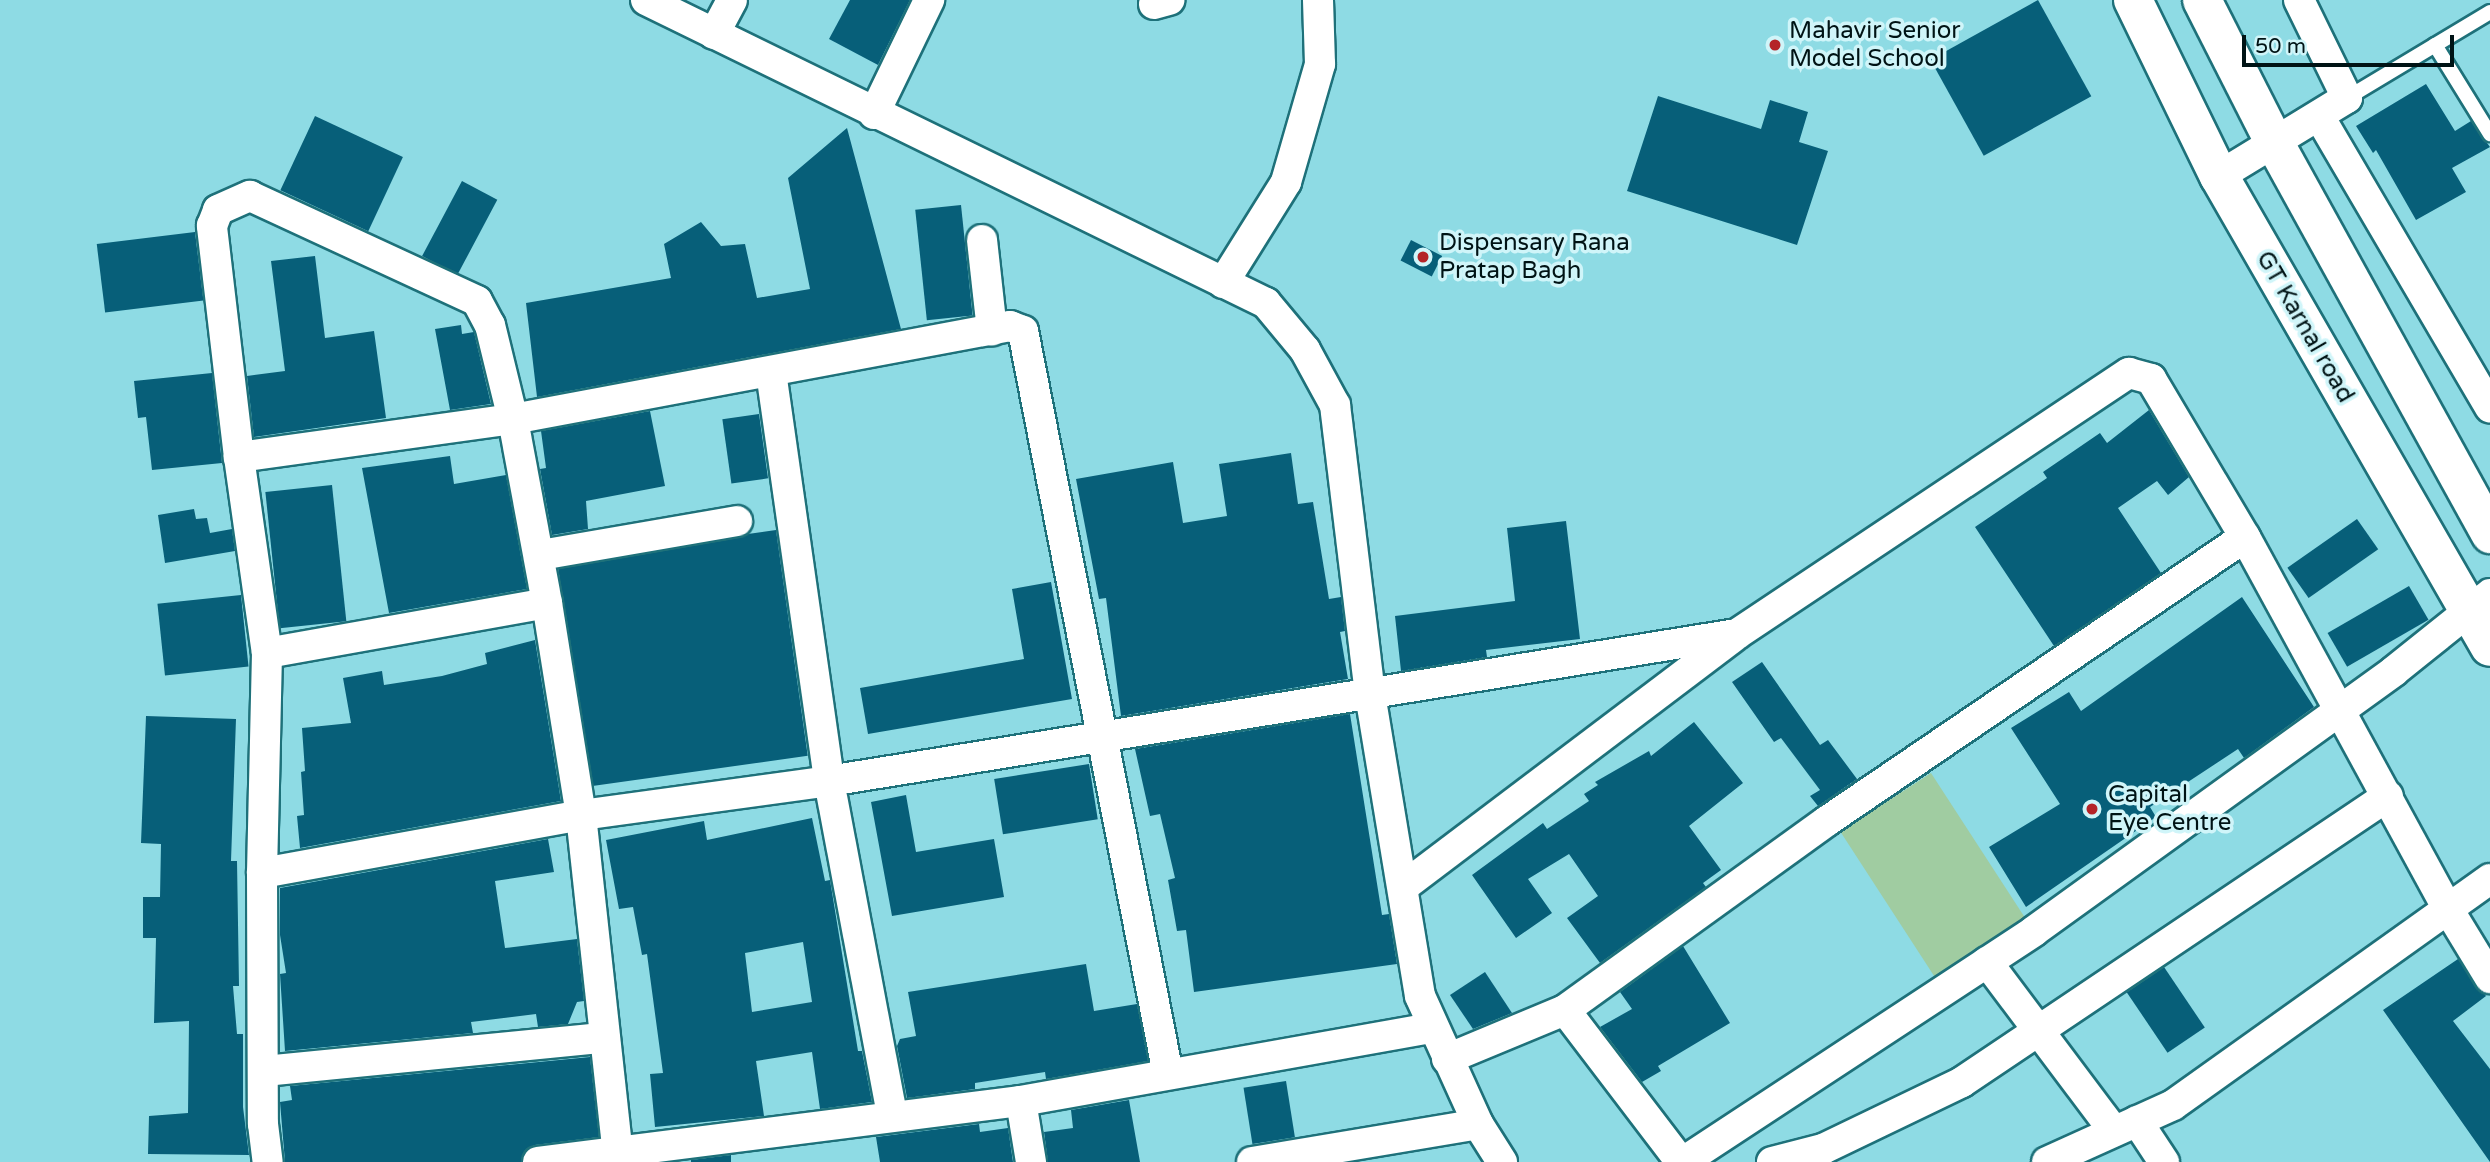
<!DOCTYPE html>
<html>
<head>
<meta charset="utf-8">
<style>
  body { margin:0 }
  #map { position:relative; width:2490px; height:1162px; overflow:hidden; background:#8edbe4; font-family:"Varela Round",sans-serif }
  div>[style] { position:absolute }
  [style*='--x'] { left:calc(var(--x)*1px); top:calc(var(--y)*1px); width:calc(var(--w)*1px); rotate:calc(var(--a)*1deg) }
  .green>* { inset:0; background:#a0cca1; transform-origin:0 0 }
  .building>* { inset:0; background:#075f79; transform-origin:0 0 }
  .roads { filter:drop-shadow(2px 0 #1e717a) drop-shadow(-2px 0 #1e717a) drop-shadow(0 2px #1e717a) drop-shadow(0 -2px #1e717a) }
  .lane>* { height:14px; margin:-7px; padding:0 7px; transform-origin:7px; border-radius:7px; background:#fff }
  .street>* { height:30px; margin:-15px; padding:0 15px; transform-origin:15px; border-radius:15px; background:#fff }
  .secondary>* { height:38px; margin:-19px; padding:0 19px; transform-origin:19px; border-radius:19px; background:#fff }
  .dots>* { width:19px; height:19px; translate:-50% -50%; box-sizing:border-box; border:4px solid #d0f5f9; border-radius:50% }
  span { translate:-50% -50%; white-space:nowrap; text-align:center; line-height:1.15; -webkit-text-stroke:7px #d0f5f9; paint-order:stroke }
  .poi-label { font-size:24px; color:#001315 }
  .left { translate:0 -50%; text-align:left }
  .street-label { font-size:24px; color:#001315 }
  .scale { position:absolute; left:2242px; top:35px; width:212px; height:32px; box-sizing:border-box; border:4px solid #001315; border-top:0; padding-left:9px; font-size:21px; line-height:24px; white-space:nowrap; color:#001315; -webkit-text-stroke:5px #d0f5f9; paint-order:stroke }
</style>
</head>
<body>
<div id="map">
  <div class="green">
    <i style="left:1931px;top:773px;width:189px;height:108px;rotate:57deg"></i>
  </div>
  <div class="building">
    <i style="clip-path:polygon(850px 0,910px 0,878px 65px,829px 39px)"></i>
    <i style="left:2038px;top:0;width:110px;height:123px;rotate:61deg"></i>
    <i style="clip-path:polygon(2426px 84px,2455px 131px,2471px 121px,2490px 147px,2452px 168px,2466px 192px,2416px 220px,2376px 150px,2373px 153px,2356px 126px)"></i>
    <i style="clip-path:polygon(1658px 96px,1761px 129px,1770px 100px,1808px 112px,1799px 142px,1828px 151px,1797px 245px,1627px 191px)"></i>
    <i style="left:315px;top:116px;width:97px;height:82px;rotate:25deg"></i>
    <i style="clip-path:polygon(847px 128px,901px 329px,537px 397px,526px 303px,671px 278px,664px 244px,701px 222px,721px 246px,745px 244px,757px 298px,810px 289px,788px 178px)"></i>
    <i style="left:462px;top:181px;width:40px;height:85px;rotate:28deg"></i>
    <i style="left:961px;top:205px;width:111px;height:46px;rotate:84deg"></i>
    <i style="left:195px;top:232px;width:69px;height:99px;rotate:83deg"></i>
    <i style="left:1411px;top:240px;width:35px;height:23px;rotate:27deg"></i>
    <i style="clip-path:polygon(315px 256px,325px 338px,374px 331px,386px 418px,254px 437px,247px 376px,285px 371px,271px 261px)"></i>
    <i style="clip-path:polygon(461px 325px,462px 334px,474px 332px,491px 404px,450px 410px,435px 329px)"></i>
    <i style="clip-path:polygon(212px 373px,222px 463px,152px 470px,146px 417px,138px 418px,134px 381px)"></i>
    <i style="clip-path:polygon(2149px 410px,2189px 477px,2168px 495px,2157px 481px,2118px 508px,2161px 573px,2054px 646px,1975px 527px,2047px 478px,2043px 472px,2100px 433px,2107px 443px)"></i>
    <i style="clip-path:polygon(650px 411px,665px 486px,586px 501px,588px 529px,552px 535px,540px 469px,546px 468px,541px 431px)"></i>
    <i style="left:759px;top:414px;width:65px;height:37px;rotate:82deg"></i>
    <i style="clip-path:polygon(1291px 453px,1298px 504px,1313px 502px,1329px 599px,1341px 597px,1345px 631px,1340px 632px,1348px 679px,1121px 716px,1106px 598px,1099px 599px,1076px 479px,1173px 462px,1183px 523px,1227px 516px,1219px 464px)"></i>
    <i style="clip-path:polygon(450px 456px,454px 484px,506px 475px,527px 589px,389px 613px,362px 468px)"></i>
    <i style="left:332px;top:485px;width:137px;height:67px;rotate:84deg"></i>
    <i style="clip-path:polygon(194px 509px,196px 519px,207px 518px,210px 533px,232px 529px,235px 551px,165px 563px,158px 515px)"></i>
    <i style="left:2357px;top:519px;width:37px;height:85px;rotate:55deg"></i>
    <i style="clip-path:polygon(1566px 521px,1580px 639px,1486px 650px,1487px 657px,1401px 671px,1395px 616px,1515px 601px,1507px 528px)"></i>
    <i style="left:776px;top:530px;width:228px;height:221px;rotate:82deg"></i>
    <i style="clip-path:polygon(1051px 582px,1072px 699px,868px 734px,860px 688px,1024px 659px,1012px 589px)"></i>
    <i style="left:2409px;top:586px;width:39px;height:94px;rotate:60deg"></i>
    <i style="left:241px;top:595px;width:72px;height:84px;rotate:84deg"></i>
    <i style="clip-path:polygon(2242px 597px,2314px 707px,2244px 758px,2238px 749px,2150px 807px,2156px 817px,2026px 907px,1989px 847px,2060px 804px,2011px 728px,2069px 692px,2081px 711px)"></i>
    <i style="clip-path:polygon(535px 640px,561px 801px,300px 848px,297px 816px,304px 815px,301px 772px,305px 771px,302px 728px,351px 723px,343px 678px,382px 671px,384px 685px,442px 676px,487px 664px,485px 653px)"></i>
    <i style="clip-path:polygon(1762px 662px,1820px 745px,1828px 740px,1857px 779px,1818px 806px,1810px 796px,1820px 790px,1781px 738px,1774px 742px,1732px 682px)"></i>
    <i style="clip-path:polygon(1350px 714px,1382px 915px,1389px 914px,1397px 964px,1194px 992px,1186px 930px,1177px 931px,1168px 880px,1175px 878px,1160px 814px,1150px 816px,1135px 749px)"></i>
    <i style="clip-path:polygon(146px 716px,236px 719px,231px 861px,237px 861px,239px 986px,233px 986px,237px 1034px,243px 1034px,243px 1107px,249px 1155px,148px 1154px,149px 1116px,188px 1113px,189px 1021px,154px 1023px,156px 938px,143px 938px,143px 897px,160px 897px,161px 844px,141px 843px)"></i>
    <i style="clip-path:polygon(1694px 722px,1743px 783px,1689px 826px,1721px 870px,1703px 883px,1706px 887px,1600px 963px,1567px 918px,1598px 896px,1569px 854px,1528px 879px,1552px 913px,1516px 938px,1472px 875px,1543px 823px,1547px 829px,1589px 801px,1584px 794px,1598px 785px,1595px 782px,1649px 751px,1651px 756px)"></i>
    <i style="left:1089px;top:764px;width:56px;height:96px;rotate:81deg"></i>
    <i style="clip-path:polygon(906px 795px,916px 852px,994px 839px,1004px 897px,892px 916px,871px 802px)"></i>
    <i style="clip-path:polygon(evenodd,812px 818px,825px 881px,830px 880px,858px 1051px,862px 1051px,872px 1102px,820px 1109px,812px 1052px,756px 1061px,764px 1116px,655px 1127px,650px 1074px,663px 1073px,647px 954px,642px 955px,633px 907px,619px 909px,606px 840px,704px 821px,707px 840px,812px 818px,803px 942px,812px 1002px,752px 1012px,745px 953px,803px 942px)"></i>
    <i style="clip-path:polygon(548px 839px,554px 872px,495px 881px,505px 948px,577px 939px,584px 1001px,577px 1002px,568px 1024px,538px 1027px,536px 1014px,471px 1022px,473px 1033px,285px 1051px,280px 974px,286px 973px,280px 935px,280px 888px)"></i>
    <i style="clip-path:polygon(1683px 946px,1730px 1023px,1658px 1066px,1661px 1071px,1642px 1082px,1600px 1027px,1632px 1009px,1620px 992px)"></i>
    <i style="clip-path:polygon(2458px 959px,2486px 996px,2453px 1021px,2490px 1069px,2490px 1162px,2383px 1010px)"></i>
    <i style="clip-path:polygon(1086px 964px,1094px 1011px,1137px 1004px,1148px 1061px,1046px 1079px,1045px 1072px,975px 1083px,975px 1089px,907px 1098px,897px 1046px,900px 1039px,916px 1036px,908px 992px)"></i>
    <i style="left:2164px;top:967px;width:73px;height:45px;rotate:56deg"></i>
    <i style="clip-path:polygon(1485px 972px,1512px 1013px,1473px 1029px,1450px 995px)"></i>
    <i style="clip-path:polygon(590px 1057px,599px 1137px,535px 1145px,527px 1149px,521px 1162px,285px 1162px,280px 1102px,292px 1100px,290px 1086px)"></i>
    <i style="left:1286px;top:1081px;width:57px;height:43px;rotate:81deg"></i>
    <i style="clip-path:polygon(1129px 1100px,1140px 1162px,1048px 1162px,1044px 1132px,1073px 1128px,1071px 1110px)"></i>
    <i style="clip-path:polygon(979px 1124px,980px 1132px,1008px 1128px,1013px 1162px,880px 1162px,876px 1137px)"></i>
    <i style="clip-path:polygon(731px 1155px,731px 1162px,691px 1162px,691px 1160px)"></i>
  </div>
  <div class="roads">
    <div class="lane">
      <i style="--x:2435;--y:45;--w:105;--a:58.3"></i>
      <i style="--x:2347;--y:98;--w:167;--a:-31"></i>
    </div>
    <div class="street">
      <i style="--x:646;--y:0;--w:690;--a:26.05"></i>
      <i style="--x:1266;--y:303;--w:61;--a:50.3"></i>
      <i style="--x:1305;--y:350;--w:63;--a:61.4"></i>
      <i style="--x:1335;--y:405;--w:291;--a:83.1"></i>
      <i style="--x:1370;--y:694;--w:306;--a:80.6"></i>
      <i style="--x:1420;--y:996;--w:141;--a:65.6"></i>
      <i style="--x:1478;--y:1124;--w:45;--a:57.7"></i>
      <i style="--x:1154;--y:4;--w:16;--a:-15"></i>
      <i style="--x:714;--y:34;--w:38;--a:-62"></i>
      <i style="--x:874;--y:114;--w:127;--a:-64.2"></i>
      <i style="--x:2319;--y:116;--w:338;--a:59.6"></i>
      <i style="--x:2219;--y:176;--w:150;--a:-31.4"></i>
      <i style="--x:2347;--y:98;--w:109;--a:-116.1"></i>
      <i style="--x:982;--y:240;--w:91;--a:83.7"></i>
      <i style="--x:1223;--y:283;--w:119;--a:-58"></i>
      <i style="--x:1286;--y:182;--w:123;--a:-73.9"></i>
      <i style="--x:1320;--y:64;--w:64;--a:-91.8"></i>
      <i style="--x:771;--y:372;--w:413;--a:81.9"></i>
      <i style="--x:829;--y:781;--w:340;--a:79.3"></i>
      <i style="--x:239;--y:457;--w:233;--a:-96.7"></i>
      <i style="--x:212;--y:226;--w:17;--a:-69"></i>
      <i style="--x:218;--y:210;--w:35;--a:-24"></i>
      <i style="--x:250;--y:196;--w:250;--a:24.8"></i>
      <i style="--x:477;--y:301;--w:27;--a:62"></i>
      <i style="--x:490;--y:325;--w:97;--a:76.3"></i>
      <i style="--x:513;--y:419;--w:506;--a:-10.6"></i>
      <i style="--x:1010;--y:326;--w:14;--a:21"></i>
      <i style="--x:1023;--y:331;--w:757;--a:78.96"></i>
      <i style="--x:541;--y:555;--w:199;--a:-9.8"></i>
      <i style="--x:547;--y:603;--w:215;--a:80.9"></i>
      <i style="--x:581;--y:815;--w:349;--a:83.8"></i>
      <i style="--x:267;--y:653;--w:284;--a:-10.1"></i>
      <i style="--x:547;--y:603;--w:187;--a:-100.5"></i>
      <i style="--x:513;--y:419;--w:277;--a:172.1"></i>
      <i style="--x:239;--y:457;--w:198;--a:81.9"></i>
      <i style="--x:267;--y:653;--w:220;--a:91.3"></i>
      <i style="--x:262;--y:873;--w:251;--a:89.8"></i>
      <i style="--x:263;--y:1124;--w:38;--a:83"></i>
      <i style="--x:262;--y:873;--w:324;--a:-10.3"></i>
      <i style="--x:581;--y:815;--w:250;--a:-7.8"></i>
      <i style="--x:829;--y:781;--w:920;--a:-9.2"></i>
      <i style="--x:1737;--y:634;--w:471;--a:-33.7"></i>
      <i style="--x:2129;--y:373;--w:23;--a:15"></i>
      <i style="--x:2151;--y:379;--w:184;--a:59.3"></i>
      <i style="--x:2245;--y:537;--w:424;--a:61.4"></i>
      <i style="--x:2448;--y:909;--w:81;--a:58.7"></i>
      <i style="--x:1403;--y:887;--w:415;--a:-37.1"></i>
      <i style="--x:1987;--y:962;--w:211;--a:53.1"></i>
      <i style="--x:1565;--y:1010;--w:191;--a:52.7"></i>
      <i style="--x:1447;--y:1059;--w:128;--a:-22.6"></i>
      <i style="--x:1565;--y:1010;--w:323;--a:-35.8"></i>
      <i style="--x:1827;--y:821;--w:505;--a:-34.19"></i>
      <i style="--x:264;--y:1071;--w:340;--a:-5.6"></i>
      <i style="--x:1021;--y:1101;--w:62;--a:80.7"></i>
      <i style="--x:2137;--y:1121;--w:49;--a:56.6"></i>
      <i style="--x:538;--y:1162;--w:487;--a:-7.2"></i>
      <i style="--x:1021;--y:1101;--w:417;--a:-10.1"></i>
      <i style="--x:1252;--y:1162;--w:229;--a:-9.5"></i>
      <i style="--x:1683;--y:1162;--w:420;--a:-33.3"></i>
      <i style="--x:2034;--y:931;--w:444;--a:-35.8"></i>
      <i style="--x:2394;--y:671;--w:123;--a:-38.7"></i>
      <i style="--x:1772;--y:1162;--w:53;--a:-14.3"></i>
      <i style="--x:1823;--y:1149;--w:154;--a:-25.7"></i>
      <i style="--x:1962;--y:1082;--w:513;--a:-33.88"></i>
      <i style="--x:2047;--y:1162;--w:138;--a:-24.3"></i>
      <i style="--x:2173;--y:1105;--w:389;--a:-35.5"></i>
    </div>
    <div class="secondary">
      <i style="--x:2133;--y:0;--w:196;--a:64"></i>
      <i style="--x:2219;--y:176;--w:543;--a:60.09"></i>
      <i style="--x:2202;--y:0;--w:159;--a:63.1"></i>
      <i style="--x:2274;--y:142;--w:448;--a:61.1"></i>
    </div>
  </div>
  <div class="dots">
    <i style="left:1775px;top:45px;background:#b42428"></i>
    <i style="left:1423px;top:257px;background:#b42428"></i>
    <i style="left:2092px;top:809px;background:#b42428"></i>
  </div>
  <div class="poi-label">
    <span class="left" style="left:1789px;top:45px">Mahavir Senior<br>Model School</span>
    <span class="left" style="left:1439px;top:257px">Dispensary Rana<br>Pratap Bagh</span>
    <span class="left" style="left:2108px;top:809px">Capital<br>Eye Centre</span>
  </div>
  <div class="street-label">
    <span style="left:2305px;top:327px;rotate:60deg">GT Karnal road</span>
  </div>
  <div class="scale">50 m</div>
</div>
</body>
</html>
